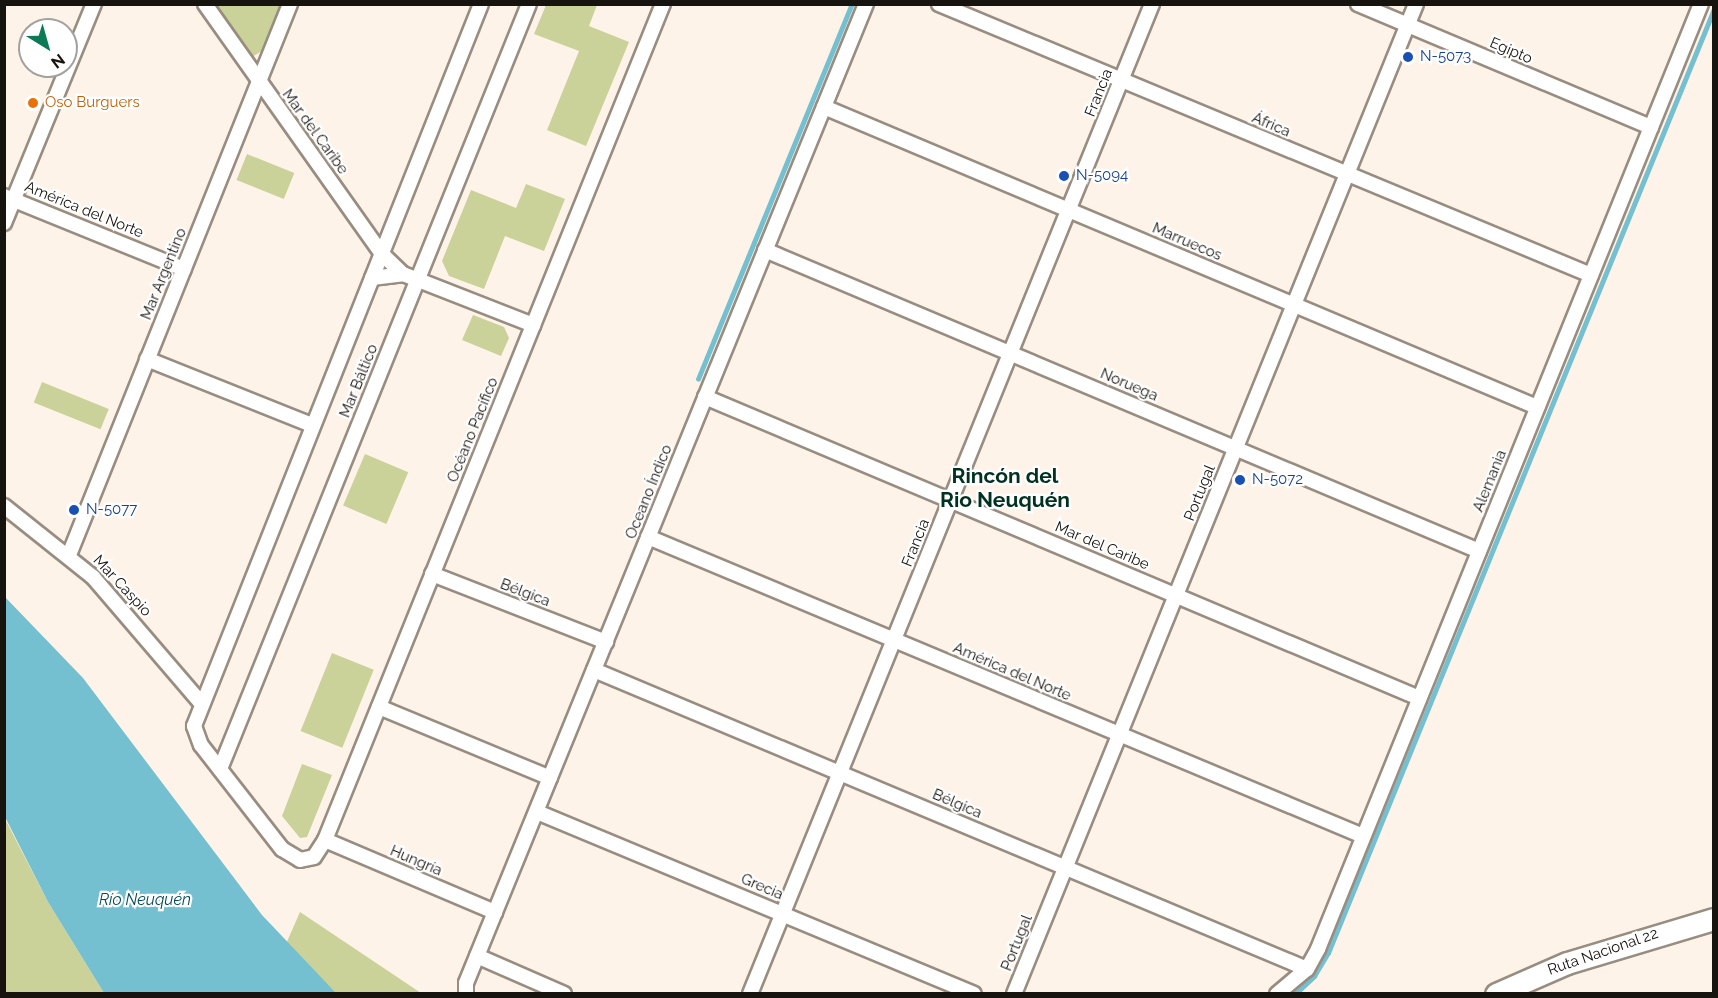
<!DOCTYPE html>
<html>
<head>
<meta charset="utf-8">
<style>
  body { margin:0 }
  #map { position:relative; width:1718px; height:998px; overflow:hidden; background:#fdf3e8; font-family:Raleway,sans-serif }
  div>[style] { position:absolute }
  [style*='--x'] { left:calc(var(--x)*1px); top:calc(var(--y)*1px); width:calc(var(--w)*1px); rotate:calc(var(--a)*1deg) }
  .green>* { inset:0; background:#cad299; transform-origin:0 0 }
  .water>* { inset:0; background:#74c0d1 }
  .stream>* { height:4.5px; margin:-2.25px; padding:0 2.25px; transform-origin:2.25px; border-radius:2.25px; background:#74c0d1 }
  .roads { filter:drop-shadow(2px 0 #988d80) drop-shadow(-2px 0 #988d80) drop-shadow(0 2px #988d80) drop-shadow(0 -2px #988d80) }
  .minor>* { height:14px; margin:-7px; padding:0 7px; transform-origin:7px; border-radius:7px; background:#fff }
  .trunk>* { height:21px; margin:-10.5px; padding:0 10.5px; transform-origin:10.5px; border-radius:10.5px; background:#fff }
  .dots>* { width:16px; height:16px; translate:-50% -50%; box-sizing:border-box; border:3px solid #fff; border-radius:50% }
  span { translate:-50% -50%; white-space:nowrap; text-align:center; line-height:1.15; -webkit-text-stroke:4.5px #fff; paint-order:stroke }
  .street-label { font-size:15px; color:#17130e }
  .transit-label { font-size:15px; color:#164399 }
  .left { translate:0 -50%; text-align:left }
  .food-label { font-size:15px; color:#c56008 }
  .water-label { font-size:16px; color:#044b58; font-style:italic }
  .district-label { font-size:21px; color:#013220; font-weight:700 }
  .frame { position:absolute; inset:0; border:6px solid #17130e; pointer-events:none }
  .north { position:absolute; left:18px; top:18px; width:60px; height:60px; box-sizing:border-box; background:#fff; border:2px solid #a2a19f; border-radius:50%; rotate:143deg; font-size:16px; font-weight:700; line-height:24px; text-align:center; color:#17130e }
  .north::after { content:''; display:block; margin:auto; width:21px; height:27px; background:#0b7a55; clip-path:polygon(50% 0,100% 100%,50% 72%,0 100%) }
</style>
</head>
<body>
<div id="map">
  <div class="green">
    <i style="clip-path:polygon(210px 5px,281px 5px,262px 51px,250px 58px)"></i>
    <i style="clip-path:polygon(546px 5px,597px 5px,589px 26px,629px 42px,586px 146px,547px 130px,579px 51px,534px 34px)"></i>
    <i style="left:247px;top:154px;width:51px;height:28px;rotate:22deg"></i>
    <i style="clip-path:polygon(526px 184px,565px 199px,544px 251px,505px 236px,484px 289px,449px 276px,442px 261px,471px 190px,516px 208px)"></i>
    <i style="clip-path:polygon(473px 315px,504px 327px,509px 338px,501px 356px,462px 340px)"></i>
    <i style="left:42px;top:382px;width:72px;height:22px;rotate:22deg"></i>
    <i style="left:365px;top:454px;width:47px;height:56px;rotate:23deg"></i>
    <i style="left:332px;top:653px;width:45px;height:84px;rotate:22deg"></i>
    <i style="clip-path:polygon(302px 764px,332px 775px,307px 837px,300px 838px,282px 816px)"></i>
    <i style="clip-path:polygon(4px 817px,48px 902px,104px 993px,5px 993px)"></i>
    <i style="clip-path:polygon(300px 912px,421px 993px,336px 993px,286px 944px)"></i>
  </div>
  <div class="water">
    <i style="clip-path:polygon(5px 597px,83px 678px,262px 915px,336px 993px,104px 993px,48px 902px,5px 817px)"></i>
  </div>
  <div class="stream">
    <i style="--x:698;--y:379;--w:405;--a:-67.7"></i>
    <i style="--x:1295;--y:994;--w:26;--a:-43"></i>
    <i style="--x:1314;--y:976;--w:27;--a:-59"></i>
    <i style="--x:1328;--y:953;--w:1020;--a:-67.76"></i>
  </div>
  <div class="roads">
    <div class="minor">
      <i style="--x:205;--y:4;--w:305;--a:54.7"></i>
      <i style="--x:381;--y:253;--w:30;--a:44"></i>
      <i style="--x:481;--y:4;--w:777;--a:111.68"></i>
      <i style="--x:194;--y:726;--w:20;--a:70"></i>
      <i style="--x:201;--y:745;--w:132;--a:52.1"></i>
      <i style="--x:282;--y:849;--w:21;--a:31"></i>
      <i style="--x:300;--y:860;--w:14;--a:-12"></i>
      <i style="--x:314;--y:857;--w:20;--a:-57"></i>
      <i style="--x:325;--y:840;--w:902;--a:-67.99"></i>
      <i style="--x:939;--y:4;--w:706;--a:22.57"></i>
      <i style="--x:1358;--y:4;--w:318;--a:22.8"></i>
      <i style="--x:824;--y:107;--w:774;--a:22.82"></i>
      <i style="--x:4;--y:196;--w:194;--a:22.1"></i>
      <i style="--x:4;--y:223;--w:237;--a:-67.7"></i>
      <i style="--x:765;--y:250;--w:775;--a:22.86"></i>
      <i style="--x:372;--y:278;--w:31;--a:-7"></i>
      <i style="--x:403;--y:274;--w:140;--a:21.4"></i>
      <i style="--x:147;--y:359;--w:178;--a:21.8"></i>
      <i style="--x:705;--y:397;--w:775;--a:22.86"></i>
      <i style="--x:4;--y:506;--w:114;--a:38.6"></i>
      <i style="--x:93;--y:577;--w:166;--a:49.4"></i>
      <i style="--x:648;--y:537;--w:775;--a:22.69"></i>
      <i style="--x:69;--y:555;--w:594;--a:-68.14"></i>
      <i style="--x:432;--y:574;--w:187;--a:21.3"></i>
      <i style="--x:594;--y:670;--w:773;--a:22.75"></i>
      <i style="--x:379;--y:707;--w:185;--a:22.5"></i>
      <i style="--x:220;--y:769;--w:825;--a:-68.01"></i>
      <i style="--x:537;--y:812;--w:473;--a:22.6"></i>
      <i style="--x:325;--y:840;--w:185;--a:23"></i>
      <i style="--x:477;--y:956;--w:95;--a:23.6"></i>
      <i style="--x:466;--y:994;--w:11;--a:-90"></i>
      <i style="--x:466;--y:983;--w:1058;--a:-67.78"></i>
      <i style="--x:750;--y:994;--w:1069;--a:-67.9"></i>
      <i style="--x:1014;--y:994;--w:1069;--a:-67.9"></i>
      <i style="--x:1277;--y:994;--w:39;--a:-40"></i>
      <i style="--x:1307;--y:969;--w:23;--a:-61"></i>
      <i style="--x:1318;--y:949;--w:1020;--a:-67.94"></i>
    </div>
    <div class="trunk">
      <i style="--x:1496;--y:994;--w:77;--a:-23.6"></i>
      <i style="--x:1567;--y:963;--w:153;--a:-16.7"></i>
    </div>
  </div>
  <div class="dots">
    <i style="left:1408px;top:57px;background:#1a4fb4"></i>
    <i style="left:33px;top:103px;background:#e8710a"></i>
    <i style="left:1064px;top:176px;background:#1a4fb4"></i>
    <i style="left:1240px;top:480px;background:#1a4fb4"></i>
    <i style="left:74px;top:510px;background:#1a4fb4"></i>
  </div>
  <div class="street-label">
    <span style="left:1511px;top:51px;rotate:23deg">Egipto</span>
    <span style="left:1099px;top:93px;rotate:-68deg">Francia</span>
    <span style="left:1271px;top:125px;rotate:23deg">África</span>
    <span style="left:315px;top:132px;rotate:54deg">Mar del Caribe</span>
    <span style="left:84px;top:210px;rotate:22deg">América del Norte</span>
    <span style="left:1187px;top:242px;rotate:23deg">Marruecos</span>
    <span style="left:164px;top:274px;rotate:-68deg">Mar Argentino</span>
    <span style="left:359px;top:381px;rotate:-68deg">Mar Báltico</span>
    <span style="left:1129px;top:385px;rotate:23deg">Noruega</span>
    <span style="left:473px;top:430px;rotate:-68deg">Océano Pacífico</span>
    <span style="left:1490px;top:481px;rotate:-68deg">Alemania</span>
    <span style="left:649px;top:492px;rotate:-68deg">Oceano Índico</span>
    <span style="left:1200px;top:493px;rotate:-68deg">Portugal</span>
    <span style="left:916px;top:543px;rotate:-68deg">Francia</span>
    <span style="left:1102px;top:546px;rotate:23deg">Mar del Caribe</span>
    <span style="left:122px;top:586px;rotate:47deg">Mar Caspio</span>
    <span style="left:525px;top:593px;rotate:21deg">Bélgica</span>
    <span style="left:1012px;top:672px;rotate:23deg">América del Norte</span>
    <span style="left:957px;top:804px;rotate:23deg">Bélgica</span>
    <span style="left:416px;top:861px;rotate:23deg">Hungría</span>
    <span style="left:762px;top:887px;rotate:23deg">Grecia</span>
    <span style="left:1017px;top:943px;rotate:-68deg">Portugal</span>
    <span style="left:1603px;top:952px;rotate:-19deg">Ruta Nacional 22</span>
  </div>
  <div class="transit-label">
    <span class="left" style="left:1420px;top:57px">N-5073</span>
    <span class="left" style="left:1076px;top:176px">N-5094</span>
    <span class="left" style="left:1252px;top:480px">N-5072</span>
    <span class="left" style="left:86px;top:510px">N-5077</span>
  </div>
  <div class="food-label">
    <span class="left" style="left:45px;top:103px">Oso Burguers</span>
  </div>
  <div class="water-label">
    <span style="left:145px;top:900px">Río Neuquén</span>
  </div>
  <div class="district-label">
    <span style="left:1005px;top:488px">Rincón del<br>Rio Neuquén</span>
  </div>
  <div class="frame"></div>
  <div class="north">N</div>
</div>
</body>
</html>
